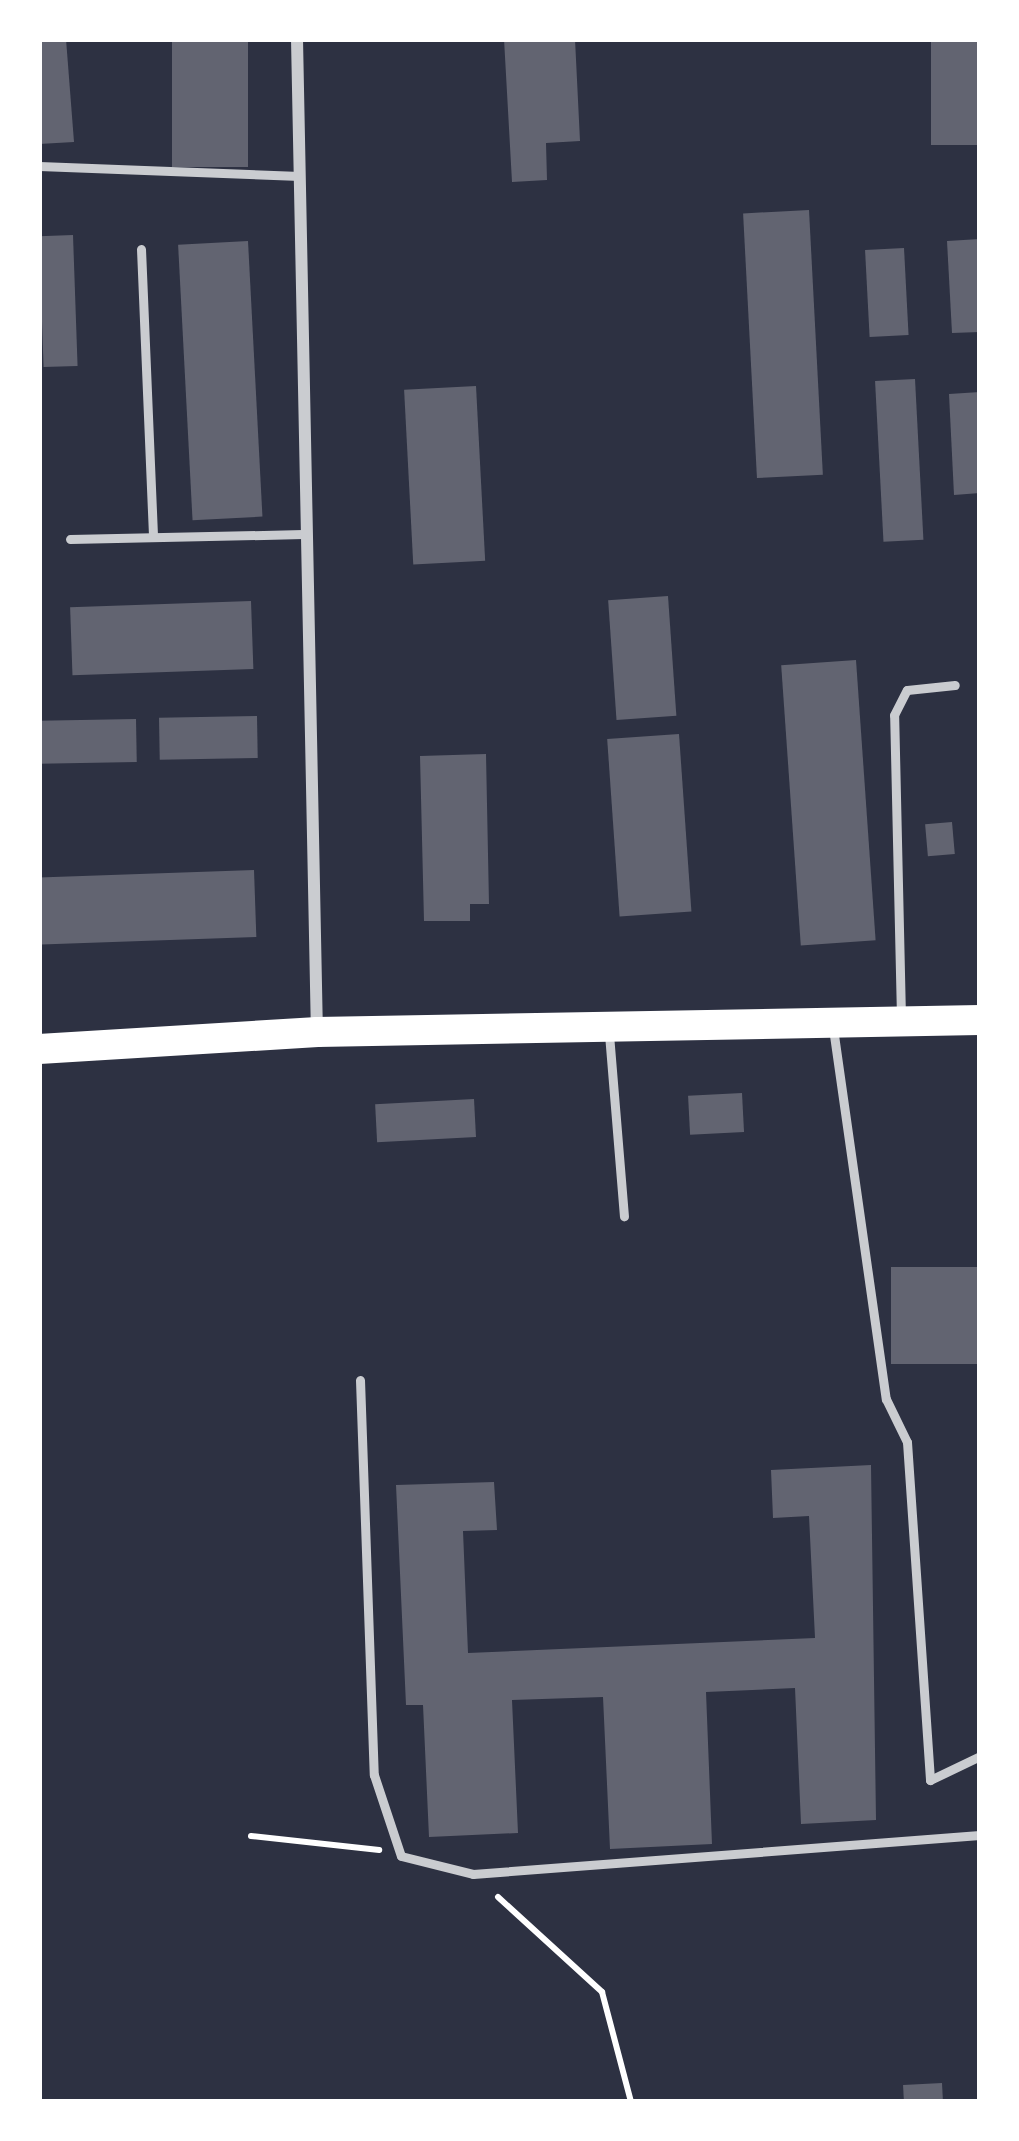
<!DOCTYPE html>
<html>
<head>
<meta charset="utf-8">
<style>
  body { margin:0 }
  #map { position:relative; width:1019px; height:2141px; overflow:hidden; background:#2d3142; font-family:"Roboto Condensed",sans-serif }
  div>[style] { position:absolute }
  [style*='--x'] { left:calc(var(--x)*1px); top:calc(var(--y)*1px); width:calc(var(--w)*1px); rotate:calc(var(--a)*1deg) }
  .building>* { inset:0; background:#626471; transform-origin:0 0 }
  .path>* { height:6px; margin:-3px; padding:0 3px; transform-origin:3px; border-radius:3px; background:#fff }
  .service>* { height:9px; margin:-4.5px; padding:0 4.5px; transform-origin:4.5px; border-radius:4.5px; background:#caccd0 }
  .minor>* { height:12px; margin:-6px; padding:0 6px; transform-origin:6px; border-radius:6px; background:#caccd0 }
  .trunk>* { height:30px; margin:-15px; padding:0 15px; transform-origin:15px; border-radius:15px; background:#fff }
  span { translate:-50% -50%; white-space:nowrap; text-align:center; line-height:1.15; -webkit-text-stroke:9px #fff; paint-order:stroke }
  .frame { position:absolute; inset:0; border:42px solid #fff; pointer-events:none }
</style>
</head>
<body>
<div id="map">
  <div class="building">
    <i style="clip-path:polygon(39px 39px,66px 39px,74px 142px,39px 144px)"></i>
    <i style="left:172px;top:39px;width:76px;height:128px"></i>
    <i style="clip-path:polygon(504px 39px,575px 39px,580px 141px,546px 143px,547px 180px,512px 182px)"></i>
    <i style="left:931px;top:39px;width:49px;height:106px"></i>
    <i style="left:809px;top:210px;width:265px;height:66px;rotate:87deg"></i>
    <i style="left:73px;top:235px;width:131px;height:34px;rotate:88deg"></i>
    <i style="clip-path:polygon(980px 239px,980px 332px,952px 333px,947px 241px)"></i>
    <i style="left:248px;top:241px;width:276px;height:70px;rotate:87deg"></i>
    <i style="left:904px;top:248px;width:87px;height:39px;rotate:87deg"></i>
    <i style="left:915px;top:379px;width:161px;height:40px;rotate:87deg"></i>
    <i style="left:476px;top:386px;width:175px;height:72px;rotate:87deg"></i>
    <i style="clip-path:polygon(980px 392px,980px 493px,954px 495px,949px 394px)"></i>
    <i style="left:668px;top:596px;width:120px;height:60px;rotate:86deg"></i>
    <i style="left:251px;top:601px;width:68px;height:181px;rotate:88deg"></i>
    <i style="left:856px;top:660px;width:281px;height:75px;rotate:86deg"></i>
    <i style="left:257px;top:716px;width:42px;height:98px;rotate:89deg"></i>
    <i style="left:136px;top:719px;width:43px;height:97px;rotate:89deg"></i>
    <i style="left:679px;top:734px;width:178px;height:72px;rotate:86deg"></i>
    <i style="clip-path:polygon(486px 754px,489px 904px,470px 904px,470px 921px,424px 921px,420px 756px)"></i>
    <i style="left:952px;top:822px;width:32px;height:27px;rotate:85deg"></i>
    <i style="left:254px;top:870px;width:67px;height:215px;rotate:88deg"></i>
    <i style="left:742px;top:1093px;width:39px;height:54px;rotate:87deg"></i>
    <i style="left:474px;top:1099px;width:38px;height:99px;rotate:87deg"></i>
    <i style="left:980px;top:1267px;width:97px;height:89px;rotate:90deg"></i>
    <i style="clip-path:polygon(871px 1465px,876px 1820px,801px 1824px,795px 1688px,706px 1692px,712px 1844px,610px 1849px,603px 1697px,512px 1700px,518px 1833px,429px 1837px,423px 1705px,406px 1705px,396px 1485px,494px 1482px,497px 1530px,463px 1531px,468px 1653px,815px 1638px,809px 1516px,773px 1518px,771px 1470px)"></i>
    <i style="left:942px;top:2083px;width:19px;height:39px;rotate:87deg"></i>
  </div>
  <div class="path">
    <i style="--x:251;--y:1836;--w:129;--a:6.2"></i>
    <i style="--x:498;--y:1897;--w:141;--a:42.4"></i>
    <i style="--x:602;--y:1992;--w:114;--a:75.2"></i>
  </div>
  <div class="service">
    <i style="--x:39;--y:166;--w:261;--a:2.2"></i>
    <i style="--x:141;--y:249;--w:288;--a:87.6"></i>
    <i style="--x:70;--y:539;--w:233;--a:-1.2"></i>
    <i style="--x:901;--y:1017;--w:302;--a:-91.3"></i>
    <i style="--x:894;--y:715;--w:28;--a:-63"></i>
    <i style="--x:907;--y:690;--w:48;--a:-5.9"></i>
    <i style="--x:833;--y:1028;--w:375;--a:81.9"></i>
    <i style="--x:886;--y:1399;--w:48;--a:64"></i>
    <i style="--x:907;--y:1442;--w:339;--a:86.1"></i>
    <i style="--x:930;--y:1780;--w:55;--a:-25.6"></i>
    <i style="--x:609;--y:1034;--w:183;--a:85.3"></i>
    <i style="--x:360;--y:1380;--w:395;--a:88"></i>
    <i style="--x:374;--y:1775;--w:85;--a:71.6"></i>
    <i style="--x:401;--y:1856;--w:74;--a:14"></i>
    <i style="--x:473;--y:1874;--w:508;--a:-4.4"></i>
  </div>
  <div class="minor">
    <i style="--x:297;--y:39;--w:993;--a:88.85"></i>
  </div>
  <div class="trunk">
    <i style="--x:39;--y:1049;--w:279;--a:-3.5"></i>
    <i style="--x:317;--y:1032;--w:663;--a:-1.04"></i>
  </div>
  <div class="frame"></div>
</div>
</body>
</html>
